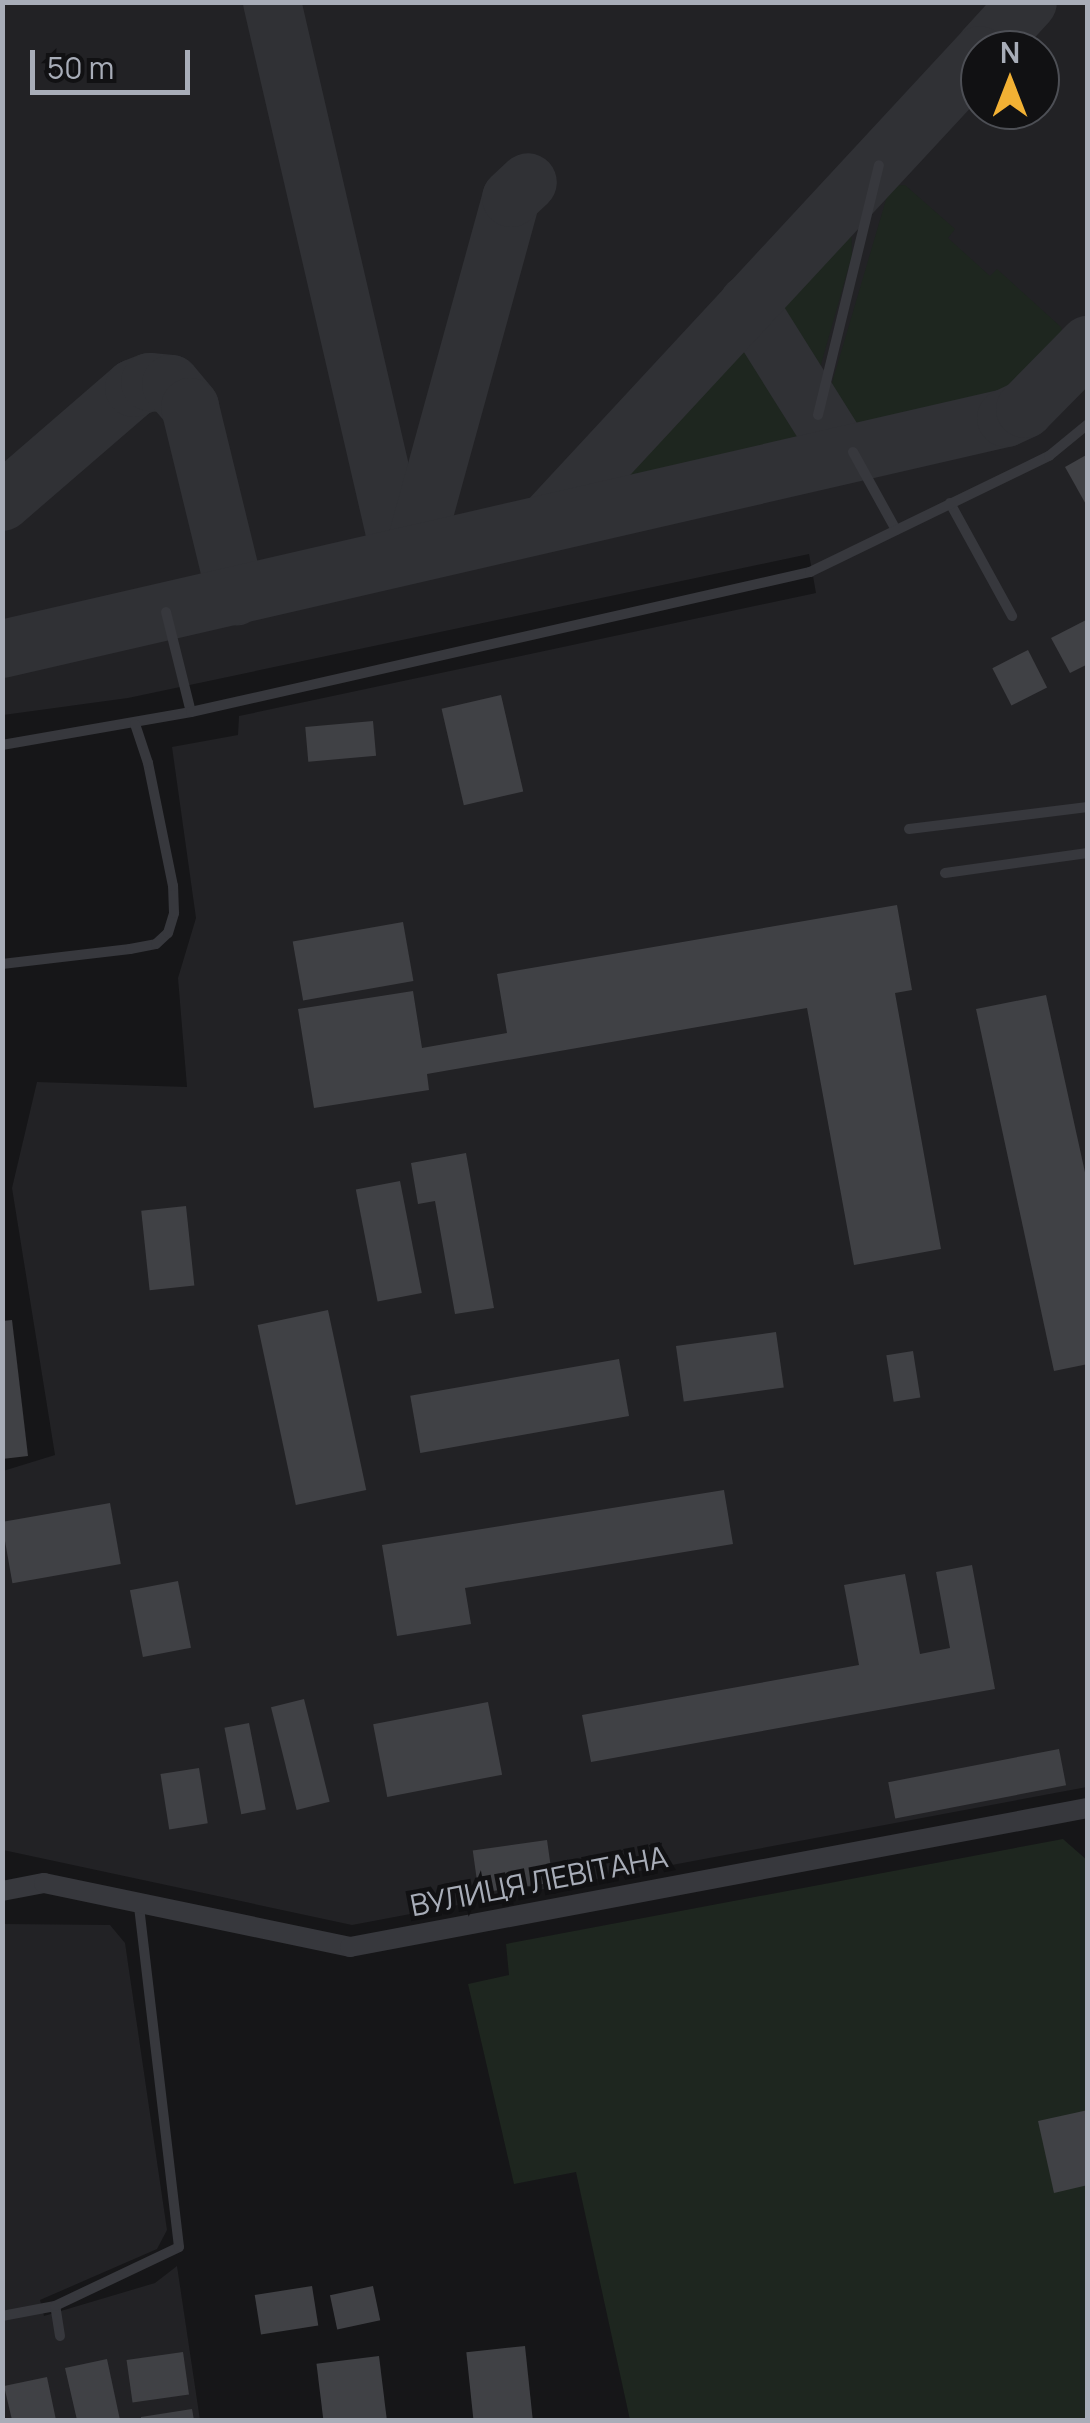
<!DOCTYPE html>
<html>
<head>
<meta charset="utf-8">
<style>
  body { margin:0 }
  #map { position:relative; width:1090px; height:2423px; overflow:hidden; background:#161618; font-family:Manrope,sans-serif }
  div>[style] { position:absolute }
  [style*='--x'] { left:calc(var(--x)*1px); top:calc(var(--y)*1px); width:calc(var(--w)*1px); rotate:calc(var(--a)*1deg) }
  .built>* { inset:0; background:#222225 }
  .green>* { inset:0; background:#1e261f }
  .taxiway>* { height:58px; margin:-29px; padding:0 29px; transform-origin:29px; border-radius:29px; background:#303135 }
  .building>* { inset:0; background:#404145; transform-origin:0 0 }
  .lane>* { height:10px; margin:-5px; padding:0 5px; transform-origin:5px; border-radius:5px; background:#37383d }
  .street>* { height:20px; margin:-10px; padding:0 10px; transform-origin:10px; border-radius:10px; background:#37383d }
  span { translate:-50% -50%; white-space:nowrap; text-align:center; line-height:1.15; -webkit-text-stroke:9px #111113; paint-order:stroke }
  .street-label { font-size:30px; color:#a8adb8 }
  .frame { position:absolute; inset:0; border:5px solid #a8adb8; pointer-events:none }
  .north { position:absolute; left:960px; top:30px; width:100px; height:100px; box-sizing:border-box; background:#111113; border:2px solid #4d4f55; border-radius:50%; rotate:0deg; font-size:28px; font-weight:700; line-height:40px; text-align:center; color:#a8adb8 }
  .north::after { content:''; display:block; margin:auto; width:35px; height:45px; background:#f2b134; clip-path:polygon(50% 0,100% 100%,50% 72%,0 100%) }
  .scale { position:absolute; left:30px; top:50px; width:160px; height:45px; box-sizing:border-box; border:5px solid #a8adb8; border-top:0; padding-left:12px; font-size:30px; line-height:35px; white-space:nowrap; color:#a8adb8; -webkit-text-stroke:8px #111113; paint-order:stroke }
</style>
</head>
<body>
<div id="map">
  <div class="built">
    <i style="clip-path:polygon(evenodd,3px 3px,1087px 3px,1087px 1787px,352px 1925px,3px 1850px,3px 1471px,55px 1455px,12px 1188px,37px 1082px,187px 1087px,178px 978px,196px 918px,172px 747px,238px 735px,239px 716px,816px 593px,809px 554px,128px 698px,3px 715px,3px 3px,980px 50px,1040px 50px,1040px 110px,980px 110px,980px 50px)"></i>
    <i style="clip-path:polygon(3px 1924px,110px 1925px,125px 1943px,167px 2230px,157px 2249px,40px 2300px,44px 2316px,155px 2283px,177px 2266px,200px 2420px,3px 2420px)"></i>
  </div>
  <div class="green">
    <i style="clip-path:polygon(905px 185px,955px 229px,948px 238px,990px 276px,997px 269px,1061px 327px,1064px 344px,1018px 392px,996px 402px,853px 434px,832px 399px,832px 383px,890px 186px)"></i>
    <i style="clip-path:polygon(851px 223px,852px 255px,816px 382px,772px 311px)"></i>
    <i style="clip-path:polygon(748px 336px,807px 432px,805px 440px,793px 448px,615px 487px,613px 481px)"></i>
    <i style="clip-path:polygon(1063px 1839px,1088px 1861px,1087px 2420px,630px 2420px,576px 2172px,514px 2184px,468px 1984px,509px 1975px,506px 1944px)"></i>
  </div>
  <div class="taxiway">
    <i style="--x:272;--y:2;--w:568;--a:76.97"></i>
    <i style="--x:984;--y:50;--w:65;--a:-47.5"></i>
    <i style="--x:748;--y:304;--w:177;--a:57.9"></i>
    <i style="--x:2;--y:502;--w:174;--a:-40.8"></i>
    <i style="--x:134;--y:388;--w:17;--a:-21"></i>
    <i style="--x:150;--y:382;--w:21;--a:5"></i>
    <i style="--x:171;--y:384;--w:30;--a:50"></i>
    <i style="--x:190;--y:407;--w:195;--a:76.3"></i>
    <i style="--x:548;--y:521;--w:635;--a:-47.17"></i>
    <i style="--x:414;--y:551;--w:366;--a:-74.6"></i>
    <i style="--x:511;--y:198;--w:23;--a:-43"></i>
    <i style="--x:2;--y:649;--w:1030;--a:-12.96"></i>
    <i style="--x:1006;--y:418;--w:21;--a:-25"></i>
    <i style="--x:1025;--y:409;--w:90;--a:-45.5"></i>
  </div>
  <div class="building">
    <i style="clip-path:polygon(1088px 454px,1088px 508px,1065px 467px)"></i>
    <i style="clip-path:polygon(1088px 619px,1088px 664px,1070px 673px,1051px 638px)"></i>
    <i style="left:1028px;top:650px;width:42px;height:40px;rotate:63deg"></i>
    <i style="left:501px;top:695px;width:99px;height:61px;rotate:77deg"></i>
    <i style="left:373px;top:721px;width:35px;height:68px;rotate:85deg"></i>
    <i style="clip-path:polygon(897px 905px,912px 990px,895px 993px,941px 1249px,854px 1265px,807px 1008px,427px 1074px,429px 1090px,314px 1108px,298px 1009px,413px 991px,422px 1048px,507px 1033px,497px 974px)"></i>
    <i style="left:403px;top:922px;width:60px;height:112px;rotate:80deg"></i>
    <i style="clip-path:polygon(1046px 995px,1088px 1186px,1088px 1364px,1054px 1371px,976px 1009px)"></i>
    <i style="clip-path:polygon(466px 1153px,494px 1308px,455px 1314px,435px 1201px,418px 1204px,411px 1163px)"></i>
    <i style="left:400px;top:1181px;width:114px;height:45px;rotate:79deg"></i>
    <i style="left:186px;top:1206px;width:80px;height:45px;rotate:84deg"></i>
    <i style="left:328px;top:1310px;width:184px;height:72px;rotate:78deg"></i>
    <i style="clip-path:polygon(12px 1320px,28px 1456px,2px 1459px,2px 1321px)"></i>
    <i style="left:776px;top:1332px;width:56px;height:101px;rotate:82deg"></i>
    <i style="left:913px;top:1351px;width:47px;height:27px;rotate:81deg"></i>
    <i style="left:619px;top:1359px;width:58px;height:212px;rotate:80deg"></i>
    <i style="clip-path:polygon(724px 1490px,733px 1544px,465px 1588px,471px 1624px,397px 1636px,382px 1545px)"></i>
    <i style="left:110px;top:1503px;width:62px;height:110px;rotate:80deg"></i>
    <i style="clip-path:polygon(972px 1565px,995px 1689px,591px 1762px,582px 1715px,859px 1665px,844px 1585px,905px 1574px,920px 1654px,950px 1648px,936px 1572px)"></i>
    <i style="left:178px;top:1581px;width:68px;height:49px;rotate:79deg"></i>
    <i style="left:304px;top:1699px;width:106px;height:34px;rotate:76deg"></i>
    <i style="left:488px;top:1702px;width:74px;height:117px;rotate:79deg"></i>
    <i style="left:249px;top:1723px;width:88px;height:25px;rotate:79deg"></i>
    <i style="left:1059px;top:1749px;width:37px;height:174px;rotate:79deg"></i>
    <i style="left:199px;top:1768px;width:56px;height:39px;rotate:81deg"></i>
    <i style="left:547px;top:1840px;width:43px;height:75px;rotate:82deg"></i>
    <i style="clip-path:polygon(1088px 2110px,1088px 2185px,1054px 2193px,1038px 2121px)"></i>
    <i style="left:312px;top:2286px;width:40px;height:58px;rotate:81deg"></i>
    <i style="left:373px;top:2286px;width:35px;height:44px;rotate:78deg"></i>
    <i style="left:525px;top:2346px;width:74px;height:59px;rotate:84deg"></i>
    <i style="left:183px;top:2352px;width:43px;height:57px;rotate:82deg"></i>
    <i style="left:379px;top:2356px;width:64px;height:63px;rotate:83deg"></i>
    <i style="clip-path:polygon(107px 2359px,120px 2420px,77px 2420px,65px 2368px)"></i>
    <i style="clip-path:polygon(47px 2377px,56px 2420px,12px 2420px,4px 2386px)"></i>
    <i style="clip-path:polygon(192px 2409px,194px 2420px,141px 2420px,141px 2417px)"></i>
  </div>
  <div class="lane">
    <i style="--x:818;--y:415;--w:257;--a:-76.3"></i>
    <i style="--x:853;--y:452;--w:89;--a:61.1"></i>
    <i style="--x:950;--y:503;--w:129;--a:61.2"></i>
    <i style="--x:166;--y:612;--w:103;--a:76"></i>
    <i style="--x:2;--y:745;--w:192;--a:-9.9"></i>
    <i style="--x:191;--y:712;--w:635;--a:-12.74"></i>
    <i style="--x:810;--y:572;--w:266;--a:-25.9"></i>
    <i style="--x:1049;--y:456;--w:50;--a:-39.4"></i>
    <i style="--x:909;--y:829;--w:180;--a:-7"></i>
    <i style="--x:945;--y:873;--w:144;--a:-8"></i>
    <i style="--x:2;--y:964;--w:129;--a:-6.7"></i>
    <i style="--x:130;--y:949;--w:26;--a:-11"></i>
    <i style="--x:156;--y:944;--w:16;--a:-43"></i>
    <i style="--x:168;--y:933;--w:21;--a:-73"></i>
    <i style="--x:174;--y:913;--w:27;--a:-92"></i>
    <i style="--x:173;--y:886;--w:126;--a:-101.5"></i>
    <i style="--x:148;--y:763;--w:41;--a:-108.4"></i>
    <i style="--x:2;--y:2316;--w:54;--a:-10.7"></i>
    <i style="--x:60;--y:2336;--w:30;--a:-99"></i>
    <i style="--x:55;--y:2306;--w:137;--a:-25.4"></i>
    <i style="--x:179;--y:2247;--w:345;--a:-96.7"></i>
  </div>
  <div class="street">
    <i style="--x:2;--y:1891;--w:43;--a:-10.8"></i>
    <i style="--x:44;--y:1883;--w:313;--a:11.8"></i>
    <i style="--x:350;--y:1947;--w:751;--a:-10.67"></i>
  </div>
  <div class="street-label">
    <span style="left:539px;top:1881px;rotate:-11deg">ВУЛИЦЯ ЛЕВІТАНА</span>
  </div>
  <div class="frame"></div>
  <div class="north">N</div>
  <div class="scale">50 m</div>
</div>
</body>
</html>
